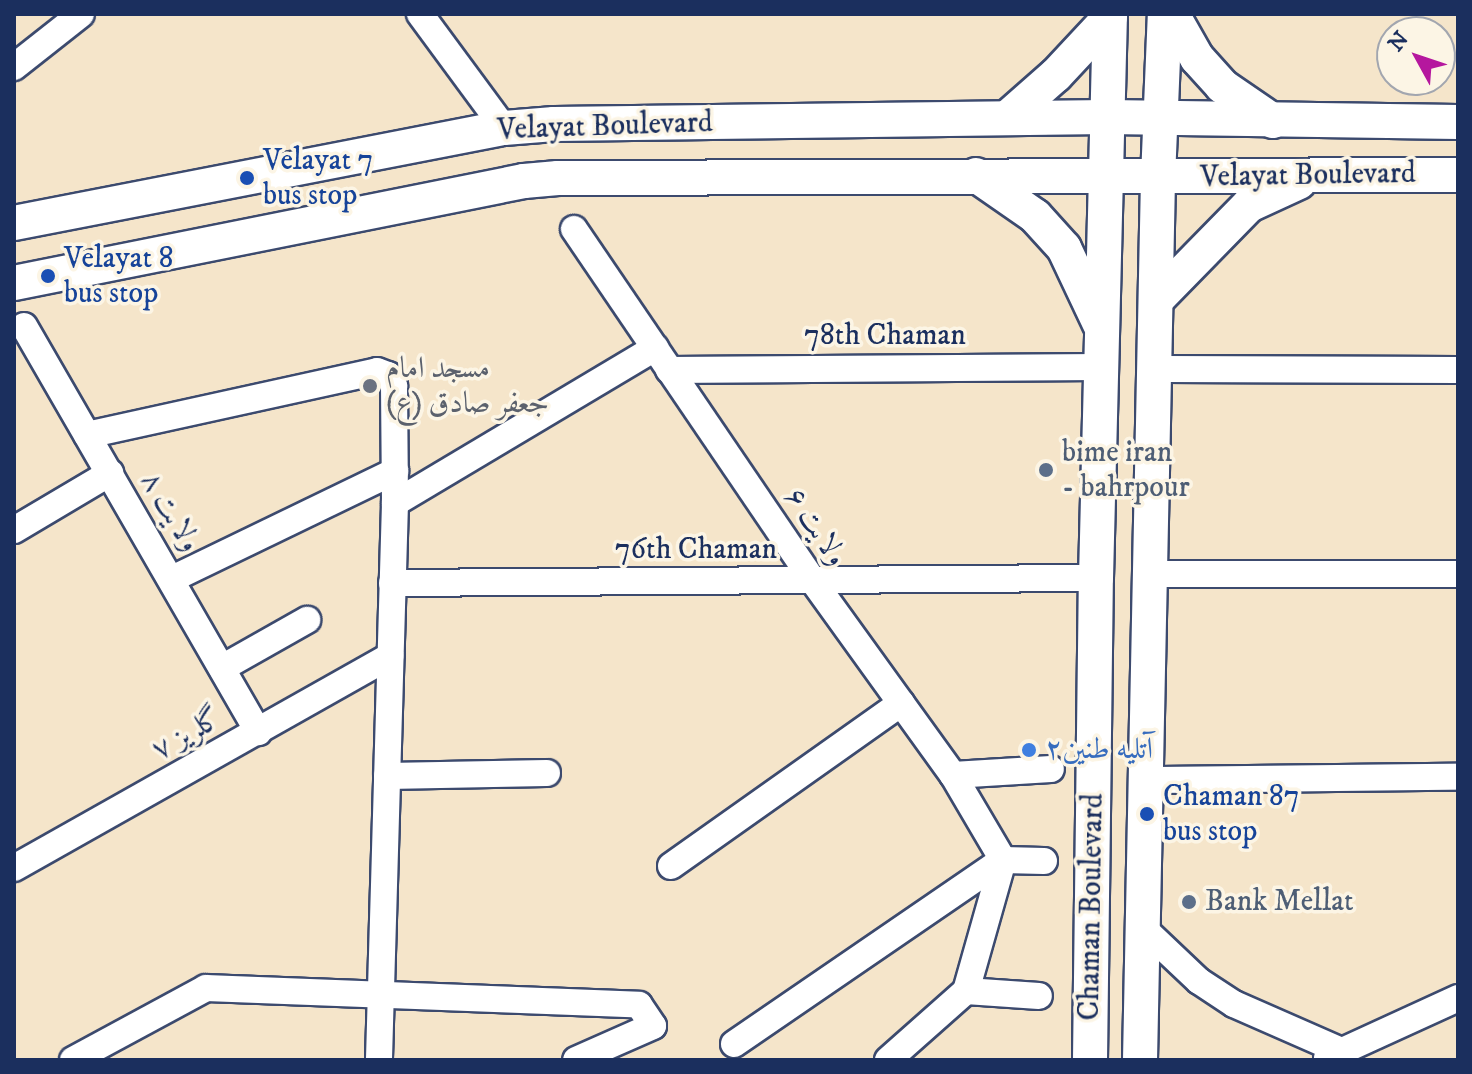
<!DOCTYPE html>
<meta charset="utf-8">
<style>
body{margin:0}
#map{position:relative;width:1472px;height:1074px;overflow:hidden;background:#f5e5ca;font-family:"IM FELL DW Pica",Amiri,serif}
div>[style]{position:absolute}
.roads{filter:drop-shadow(2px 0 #3c4a6e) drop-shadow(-2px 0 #3c4a6e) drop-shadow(0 2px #3c4a6e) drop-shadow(0 -2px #3c4a6e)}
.minor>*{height:26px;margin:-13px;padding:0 13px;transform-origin:13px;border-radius:13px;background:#fff}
.major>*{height:34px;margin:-17px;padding:0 17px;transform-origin:17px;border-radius:17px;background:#fff}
.dots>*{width:22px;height:22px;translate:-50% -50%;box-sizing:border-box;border:4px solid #fcf5e5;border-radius:50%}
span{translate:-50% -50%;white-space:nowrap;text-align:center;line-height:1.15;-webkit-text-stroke:7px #fcf5e5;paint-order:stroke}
.street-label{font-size:30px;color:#1b2f5e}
.transit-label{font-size:30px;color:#164399}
.left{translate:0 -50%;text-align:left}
.worship-label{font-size:30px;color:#5b616d}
.service-label{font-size:30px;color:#4e5e75}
.shop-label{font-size:30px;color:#366cbe}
.frame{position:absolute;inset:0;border:16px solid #1b2f5e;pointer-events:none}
.north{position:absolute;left:1376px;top:16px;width:80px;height:80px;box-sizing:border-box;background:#fcf5e5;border:2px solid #a2a6af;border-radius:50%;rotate:310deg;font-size:22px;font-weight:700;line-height:32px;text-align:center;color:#1b2f5e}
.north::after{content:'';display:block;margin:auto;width:28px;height:36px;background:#b5179e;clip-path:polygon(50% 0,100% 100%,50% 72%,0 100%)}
</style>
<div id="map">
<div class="roads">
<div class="minor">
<i style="left:420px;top:14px;width:142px;rotate:53.6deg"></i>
<i style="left:14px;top:67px;width:85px;rotate:-38.3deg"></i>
<i style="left:574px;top:229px;width:425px;rotate:55.8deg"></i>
<i style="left:813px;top:581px;width:239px;rotate:54.2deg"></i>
<i style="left:953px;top:775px;width:99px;rotate:59.5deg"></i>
<i style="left:24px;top:326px;width:469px;rotate:60deg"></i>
<i style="left:1155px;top:369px;width:303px;rotate:0.2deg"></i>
<i style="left:669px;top:370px;width:432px;rotate:-0.4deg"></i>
<i style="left:87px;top:435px;width:297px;rotate:-12.4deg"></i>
<i style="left:377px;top:371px;width:12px;rotate:20deg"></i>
<i style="left:388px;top:375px;width:13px;rotate:61deg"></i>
<i style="left:394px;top:386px;width:117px;rotate:89.5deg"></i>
<i style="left:395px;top:503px;width:557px;rotate:91.65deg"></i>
<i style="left:395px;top:503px;width:303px;rotate:-30.8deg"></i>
<i style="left:14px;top:530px;width:112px;rotate:-30.7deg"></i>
<i style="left:1151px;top:574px;width:307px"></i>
<i style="left:172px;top:579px;width:248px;rotate:-25.8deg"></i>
<i style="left:392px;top:583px;width:704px;rotate:-0.41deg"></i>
<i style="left:222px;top:668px;width:98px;rotate:-29.5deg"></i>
<i style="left:953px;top:775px;width:98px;rotate:-3.5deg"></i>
<i style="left:387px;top:776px;width:160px;rotate:-1.1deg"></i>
<i style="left:1148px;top:780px;width:310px;rotate:-0.6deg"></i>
<i style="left:1003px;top:860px;width:41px;rotate:1.4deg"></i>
<i style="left:671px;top:866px;width:282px;rotate:-35.3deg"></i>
<i style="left:14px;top:868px;width:432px;rotate:-29.4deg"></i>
<i style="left:1145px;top:930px;width:74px;rotate:43.4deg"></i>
<i style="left:1199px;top:981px;width:42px;rotate:33.3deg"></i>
<i style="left:1234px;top:1004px;width:117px;rotate:23.7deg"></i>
<i style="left:966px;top:991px;width:136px;rotate:-74.2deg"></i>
<i style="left:734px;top:1044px;width:326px;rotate:-34.4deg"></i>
<i style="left:1327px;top:1058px;width:144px;rotate:-24.6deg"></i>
<i style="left:73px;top:1060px;width:151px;rotate:-28.4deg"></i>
<i style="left:206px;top:988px;width:433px;rotate:2.2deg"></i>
<i style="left:639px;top:1005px;width:25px;rotate:56deg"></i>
<i style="left:653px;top:1026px;width:84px;rotate:156.2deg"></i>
<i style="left:888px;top:1060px;width:104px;rotate:-41.5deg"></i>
<i style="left:966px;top:991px;width:73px;rotate:3.9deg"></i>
</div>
<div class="major">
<i style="left:1172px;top:14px;width:51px;rotate:60.4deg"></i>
<i style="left:1197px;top:58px;width:38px;rotate:48deg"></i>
<i style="left:1222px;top:86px;width:62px;rotate:34.5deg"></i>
<i style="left:1007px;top:118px;width:65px;rotate:-41.3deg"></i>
<i style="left:1056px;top:75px;width:79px;rotate:-47deg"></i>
<i style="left:976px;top:175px;width:72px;rotate:34.8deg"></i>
<i style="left:1035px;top:216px;width:43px;rotate:47.8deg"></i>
<i style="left:1064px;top:248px;width:84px;rotate:64.7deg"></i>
<i style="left:14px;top:223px;width:499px;rotate:-11deg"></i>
<i style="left:504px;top:128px;width:50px;rotate:-4.6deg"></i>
<i style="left:554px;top:124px;width:554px;rotate:-0.72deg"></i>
<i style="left:1108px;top:117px;width:350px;rotate:0.8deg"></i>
<i style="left:14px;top:283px;width:520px;rotate:-11.31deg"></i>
<i style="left:524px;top:181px;width:34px;rotate:-5deg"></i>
<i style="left:558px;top:178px;width:900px;rotate:-0.19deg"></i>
<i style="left:1156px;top:300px;width:133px;rotate:-45.6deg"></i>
<i style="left:1249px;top:205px;width:55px;rotate:-24.7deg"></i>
<i style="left:1090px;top:1060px;width:482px;rotate:-89.3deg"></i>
<i style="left:1096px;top:578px;width:564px;rotate:-88.58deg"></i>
<i style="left:1140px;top:1060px;width:882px;rotate:-88.83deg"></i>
<i style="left:1158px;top:178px;width:164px;rotate:-87.6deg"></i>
</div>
</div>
<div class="dots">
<i style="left:247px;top:178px;background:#1a4fb4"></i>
<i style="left:48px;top:276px;background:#1a4fb4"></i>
<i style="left:370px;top:386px;background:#6b7280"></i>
<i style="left:1046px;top:470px;background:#5c6f8a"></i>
<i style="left:1029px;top:750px;background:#3f7fe0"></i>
<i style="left:1147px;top:814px;background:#1a4fb4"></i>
<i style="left:1189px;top:902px;background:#5c6f8a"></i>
</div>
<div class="street-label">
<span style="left:605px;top:127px;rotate:-2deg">Velayat Boulevard</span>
<span style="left:1308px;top:176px;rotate:-1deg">Velayat Boulevard</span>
<span style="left:885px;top:336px">78th Chaman</span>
<span style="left:170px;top:512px;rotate:59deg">ولایت ۸</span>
<span style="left:815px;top:527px;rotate:56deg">ولایت ۶</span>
<span style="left:696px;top:550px">76th Chaman</span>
<span style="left:187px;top:735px;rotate:-29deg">گلریز ۷</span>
<span style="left:1092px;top:907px;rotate:-89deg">Chaman Boulevard</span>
</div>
<div class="transit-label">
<span class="left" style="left:263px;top:178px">Velayat 7<br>bus stop</span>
<span class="left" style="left:64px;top:276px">Velayat 8<br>bus stop</span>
<span class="left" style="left:1163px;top:814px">Chaman 87<br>bus stop</span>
</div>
<div class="worship-label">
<span class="left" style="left:386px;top:386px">مسجد امام<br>جعفر صادق (ع)</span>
</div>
<div class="service-label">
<span class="left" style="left:1062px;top:470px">bime iran<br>- bahrpour</span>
<span class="left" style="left:1205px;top:902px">Bank Mellat</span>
</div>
<div class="shop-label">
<span class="left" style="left:1045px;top:750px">آتلیه طنین۲</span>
</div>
<div class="frame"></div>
<div class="north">N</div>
</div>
